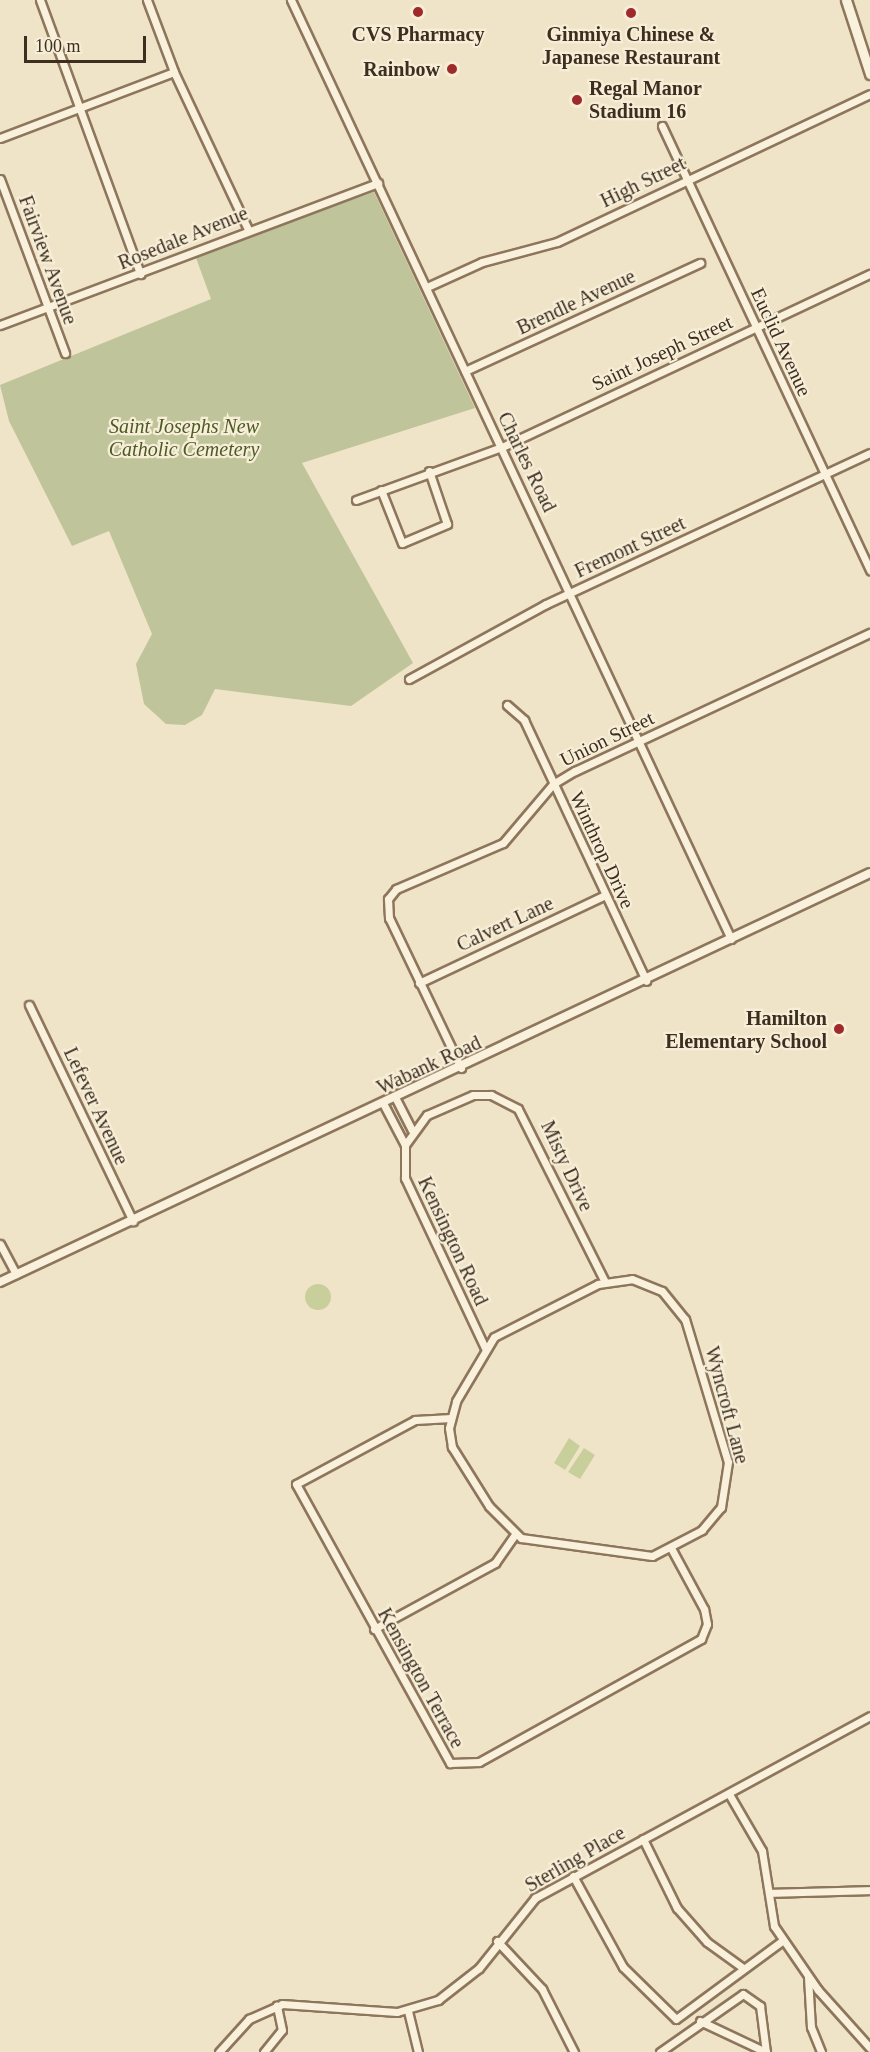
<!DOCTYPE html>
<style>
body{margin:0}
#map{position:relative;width:870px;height:2052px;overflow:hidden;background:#f0e4c8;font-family:Georgia,serif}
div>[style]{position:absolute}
.green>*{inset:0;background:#c9cf9b}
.round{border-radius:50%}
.cemetery>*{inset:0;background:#bfc49a}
.roads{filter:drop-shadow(2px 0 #8d765c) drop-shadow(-2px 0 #8d765c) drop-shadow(0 2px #8d765c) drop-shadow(0 -2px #8d765c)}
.minor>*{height:7px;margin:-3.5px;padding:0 3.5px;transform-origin:3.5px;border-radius:3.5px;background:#faf1dc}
.tertiary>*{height:8px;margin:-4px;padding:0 4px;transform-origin:4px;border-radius:4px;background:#faf1dc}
.secondary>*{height:9px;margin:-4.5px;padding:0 4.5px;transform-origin:4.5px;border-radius:4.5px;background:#faf1dc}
.dots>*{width:16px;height:16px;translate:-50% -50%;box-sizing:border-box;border:3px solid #f7eed8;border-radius:50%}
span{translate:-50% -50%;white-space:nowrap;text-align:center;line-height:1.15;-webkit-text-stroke:4.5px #f7eed8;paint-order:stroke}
.poi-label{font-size:20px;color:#3d2e20;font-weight:700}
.right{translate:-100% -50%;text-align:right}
.left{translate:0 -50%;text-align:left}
.street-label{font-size:20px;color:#3d2e20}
.park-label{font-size:20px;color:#4d5a26;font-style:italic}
.scale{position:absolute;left:24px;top:36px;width:122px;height:27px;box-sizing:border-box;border:3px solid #3d2e20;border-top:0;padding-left:8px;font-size:18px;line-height:21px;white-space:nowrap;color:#3d2e20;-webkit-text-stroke:4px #f7eed8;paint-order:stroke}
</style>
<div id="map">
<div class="green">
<i class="round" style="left:305px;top:1284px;width:26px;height:26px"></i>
<i style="clip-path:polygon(569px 1438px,580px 1446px,565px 1470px,554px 1463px)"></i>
<i style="clip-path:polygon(584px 1448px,595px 1455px,580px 1479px,568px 1472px)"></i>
</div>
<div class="cemetery">
<i style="clip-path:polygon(374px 192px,475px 408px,302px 463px,413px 663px,351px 706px,215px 689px,202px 715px,185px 725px,166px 724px,144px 704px,136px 664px,152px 634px,109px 531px,72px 546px,9px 421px,0 385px,211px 299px,195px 255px)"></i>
</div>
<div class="roads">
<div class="minor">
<i style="left:40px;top:0;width:292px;rotate:69.9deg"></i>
<i style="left:147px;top:0;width:77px;rotate:69.4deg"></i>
<i style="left:174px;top:72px;width:174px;rotate:64.8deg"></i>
<i style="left:291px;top:0;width:1037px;rotate:64.89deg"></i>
<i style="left:662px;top:126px;width:491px;rotate:64.9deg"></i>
<i style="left:0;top:138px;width:186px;rotate:-20.8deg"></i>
<i style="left:0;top:179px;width:186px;rotate:69.5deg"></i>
<i style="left:427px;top:287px;width:60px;rotate:-24.4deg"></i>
<i style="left:482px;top:262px;width:78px;rotate:-14.9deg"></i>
<i style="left:557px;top:242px;width:346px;rotate:-25.3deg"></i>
<i style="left:0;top:325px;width:404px;rotate:-20.6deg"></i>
<i style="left:465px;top:371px;width:259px;rotate:-24.7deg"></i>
<i style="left:381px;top:490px;width:57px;rotate:68.4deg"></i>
<i style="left:402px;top:543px;width:49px;rotate:-22.9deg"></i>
<i style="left:447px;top:524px;width:56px;rotate:-108.8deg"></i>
<i style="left:356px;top:500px;width:155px;rotate:-20deg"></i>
<i style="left:502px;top:447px;width:407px;rotate:-25.2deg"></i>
<i style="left:409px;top:679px;width:156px;rotate:-28.7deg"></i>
<i style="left:546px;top:604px;width:357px;rotate:-25deg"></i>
<i style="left:507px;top:705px;width:23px;rotate:41deg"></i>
<i style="left:524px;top:720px;width:288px;rotate:64.9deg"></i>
<i style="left:419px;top:983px;width:206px;rotate:-25.3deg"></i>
<i style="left:29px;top:1005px;width:240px;rotate:64.3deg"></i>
<i style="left:461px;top:1068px;width:166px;rotate:-115.6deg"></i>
<i style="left:389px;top:918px;width:19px;rotate:-93deg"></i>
<i style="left:388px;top:899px;width:13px;rotate:-51deg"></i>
<i style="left:396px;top:889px;width:116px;rotate:-23.3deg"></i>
<i style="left:503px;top:843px;width:77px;rotate:-49.7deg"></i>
<i style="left:553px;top:784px;width:26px;rotate:-31deg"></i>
<i style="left:575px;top:771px;width:326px;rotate:-25.1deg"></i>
<i style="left:396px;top:1099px;width:35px;rotate:63deg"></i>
<i style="left:384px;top:1105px;width:45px;rotate:62.3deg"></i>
<i style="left:0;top:1244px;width:34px;rotate:62deg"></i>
<i style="left:632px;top:1279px;width:32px;rotate:22deg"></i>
<i style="left:662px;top:1291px;width:36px;rotate:51deg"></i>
<i style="left:685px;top:1319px;width:149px;rotate:73.3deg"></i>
<i style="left:728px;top:1462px;width:46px;rotate:98.8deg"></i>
<i style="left:721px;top:1507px;width:30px;rotate:130deg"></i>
<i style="left:702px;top:1530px;width:56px;rotate:152.5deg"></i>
<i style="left:652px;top:1556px;width:132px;rotate:-172.2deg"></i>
<i style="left:521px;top:1538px;width:45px;rotate:-135deg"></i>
<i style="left:489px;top:1506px;width:70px;rotate:-122.1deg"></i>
<i style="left:452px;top:1447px;width:19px;rotate:-99deg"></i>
<i style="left:449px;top:1428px;width:28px;rotate:-75deg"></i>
<i style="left:456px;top:1401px;width:74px;rotate:-59.3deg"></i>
<i style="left:494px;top:1337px;width:117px;rotate:-27deg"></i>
<i style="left:598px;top:1284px;width:34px;rotate:-8deg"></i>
<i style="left:485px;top:1348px;width:188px;rotate:-115.2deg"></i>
<i style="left:405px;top:1178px;width:33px;rotate:-90deg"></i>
<i style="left:405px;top:1145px;width:37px;rotate:-54deg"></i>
<i style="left:427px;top:1115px;width:50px;rotate:-23.5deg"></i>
<i style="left:473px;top:1095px;width:18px"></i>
<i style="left:491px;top:1095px;width:30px;rotate:27deg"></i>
<i style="left:518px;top:1109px;width:194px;rotate:63.3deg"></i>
<i style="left:451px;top:1418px;width:36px;rotate:177deg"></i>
<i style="left:415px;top:1420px;width:135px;rotate:151.7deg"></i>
<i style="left:296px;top:1484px;width:319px;rotate:61.1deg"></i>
<i style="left:450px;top:1763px;width:29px;rotate:-2deg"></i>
<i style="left:479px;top:1762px;width:254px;rotate:-29deg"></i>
<i style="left:701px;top:1639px;width:16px;rotate:-68deg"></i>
<i style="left:707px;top:1624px;width:15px;rotate:-101deg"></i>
<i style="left:704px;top:1609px;width:69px;rotate:-118.4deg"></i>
<i style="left:374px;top:1629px;width:138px;rotate:-28.6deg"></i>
<i style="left:495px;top:1563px;width:35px;rotate:-55deg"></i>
<i style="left:729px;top:1794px;width:66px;rotate:59.9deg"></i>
<i style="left:762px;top:1851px;width:76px;rotate:80.9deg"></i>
<i style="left:774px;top:1926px;width:78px;rotate:55.5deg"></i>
<i style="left:818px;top:1990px;width:78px;rotate:48.1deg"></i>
<i style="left:643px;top:1839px;width:77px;rotate:63.8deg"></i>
<i style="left:677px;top:1908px;width:45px;rotate:48.6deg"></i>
<i style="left:707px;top:1942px;width:44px;rotate:35.8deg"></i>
<i style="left:573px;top:1876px;width:104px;rotate:61.2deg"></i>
<i style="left:623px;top:1967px;width:74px;rotate:44.5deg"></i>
<i style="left:676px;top:2019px;width:133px;rotate:-36.4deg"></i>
<i style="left:770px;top:1893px;width:100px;rotate:-1.7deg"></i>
<i style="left:497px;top:1941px;width:66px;rotate:46.8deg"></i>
<i style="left:542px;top:1989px;width:71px;rotate:63.1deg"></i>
<i style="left:808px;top:1977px;width:50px;rotate:86.6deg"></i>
<i style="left:811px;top:2027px;width:27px;rotate:68deg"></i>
<i style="left:408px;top:2011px;width:42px;rotate:76.3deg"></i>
<i style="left:700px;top:2021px;width:73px;rotate:25.2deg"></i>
<i style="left:219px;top:2052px;width:45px;rotate:-47.7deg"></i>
<i style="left:249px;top:2019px;width:36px;rotate:-24deg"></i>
<i style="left:282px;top:2004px;width:115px;rotate:4deg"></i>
<i style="left:397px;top:2012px;width:43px;rotate:-16.3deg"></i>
<i style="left:438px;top:2000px;width:52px;rotate:-38deg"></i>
<i style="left:479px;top:1968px;width:90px;rotate:-51.3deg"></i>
<i style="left:535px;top:1898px;width:381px;rotate:-28.5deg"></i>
<i style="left:264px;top:2052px;width:28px;rotate:-51deg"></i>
<i style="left:282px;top:2030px;width:25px;rotate:-102deg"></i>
<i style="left:660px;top:2052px;width:101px;rotate:-34.9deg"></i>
<i style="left:743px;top:1994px;width:21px;rotate:35deg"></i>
<i style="left:760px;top:2006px;width:46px;rotate:82.6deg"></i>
</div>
<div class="tertiary">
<i style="left:0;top:1282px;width:961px;rotate:-25.18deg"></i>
</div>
<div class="secondary">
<i style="left:846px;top:0;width:78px;rotate:72deg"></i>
</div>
</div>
<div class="dots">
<i style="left:418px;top:12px;background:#9e2a2b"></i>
<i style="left:631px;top:13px;background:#9e2a2b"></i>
<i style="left:452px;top:69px;background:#9e2a2b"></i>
<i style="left:577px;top:100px;background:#9e2a2b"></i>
<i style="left:839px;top:1029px;background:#9e2a2b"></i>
</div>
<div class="poi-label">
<span style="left:418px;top:34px">CVS Pharmacy</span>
<span style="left:631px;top:46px">Ginmiya Chinese &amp;<br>Japanese Restaurant</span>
<span class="right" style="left:440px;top:69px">Rainbow</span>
<span class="left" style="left:589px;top:100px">Regal Manor<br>Stadium 16</span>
<span class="right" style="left:827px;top:1030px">Hamilton<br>Elementary School</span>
</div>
<div class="street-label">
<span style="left:643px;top:182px;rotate:-26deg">High Street</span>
<span style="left:183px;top:238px;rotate:-22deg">Rosedale Avenue</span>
<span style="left:48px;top:260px;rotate:70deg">Fairview Avenue</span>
<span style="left:576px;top:302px;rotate:-25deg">Brendle Avenue</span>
<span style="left:781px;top:342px;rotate:65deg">Euclid Avenue</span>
<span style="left:662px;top:353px;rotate:-25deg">Saint Joseph Street</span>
<span style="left:527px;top:462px;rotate:64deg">Charles Road</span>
<span style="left:630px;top:547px;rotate:-25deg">Fremont Street</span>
<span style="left:607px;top:739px;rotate:-26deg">Union Street</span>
<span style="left:602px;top:850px;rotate:65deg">Winthrop Drive</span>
<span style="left:505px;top:924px;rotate:-25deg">Calvert Lane</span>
<span style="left:429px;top:1065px;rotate:-25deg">Wabank Road</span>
<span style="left:96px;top:1106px;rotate:65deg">Lefever Avenue</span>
<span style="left:567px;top:1166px;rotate:65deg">Misty Drive</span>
<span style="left:453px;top:1241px;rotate:65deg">Kensington Road</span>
<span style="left:727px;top:1405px;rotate:75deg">Wyncroft Lane</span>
<span style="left:421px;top:1678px;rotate:61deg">Kensington Terrace</span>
<span style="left:575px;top:1859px;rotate:-30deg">Sterling Place</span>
</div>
<div class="park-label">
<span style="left:184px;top:438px">Saint Josephs New<br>Catholic Cemetery</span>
</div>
<div class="scale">100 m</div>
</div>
